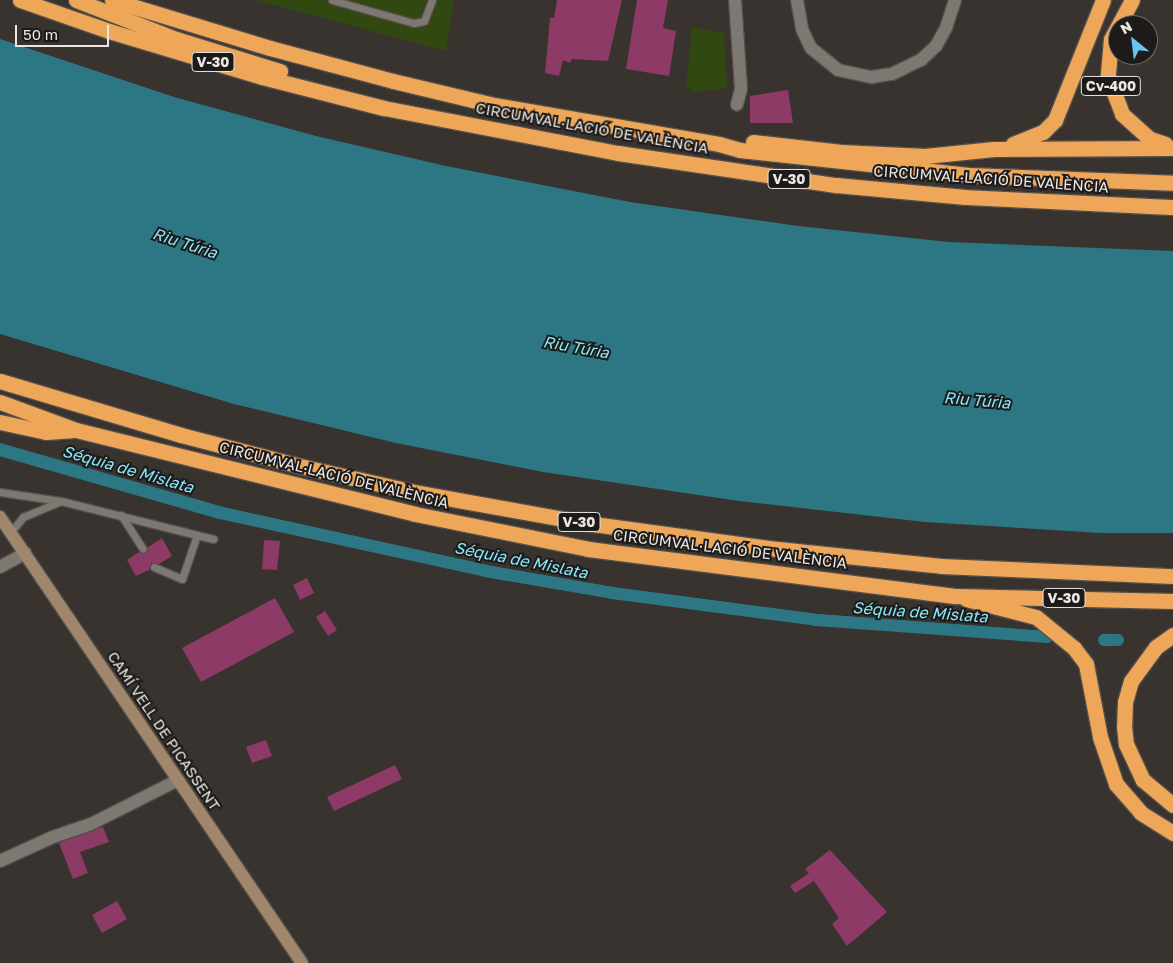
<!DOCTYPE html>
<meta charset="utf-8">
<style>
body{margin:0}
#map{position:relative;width:1173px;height:963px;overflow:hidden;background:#38332e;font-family:"Golos Text",sans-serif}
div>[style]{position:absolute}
.green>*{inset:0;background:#314910}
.water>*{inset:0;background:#2d7784}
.stream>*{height:4px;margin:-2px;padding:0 2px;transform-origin:2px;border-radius:2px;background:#2d7784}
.canal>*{height:12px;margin:-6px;padding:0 6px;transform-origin:6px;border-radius:6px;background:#2d7784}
.building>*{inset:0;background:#8e3a66}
.roads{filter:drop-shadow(1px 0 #544f4c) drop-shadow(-1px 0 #544f4c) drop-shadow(0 1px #544f4c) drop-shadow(0 -1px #544f4c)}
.lane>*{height:7px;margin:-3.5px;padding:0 3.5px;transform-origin:3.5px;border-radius:3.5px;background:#7e7873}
.street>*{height:12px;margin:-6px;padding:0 6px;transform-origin:6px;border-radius:6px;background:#7e7873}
.secondary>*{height:12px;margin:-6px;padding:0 6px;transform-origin:6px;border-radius:6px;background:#a0866b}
.highway>*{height:15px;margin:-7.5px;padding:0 7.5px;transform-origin:7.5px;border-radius:7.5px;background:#eea658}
span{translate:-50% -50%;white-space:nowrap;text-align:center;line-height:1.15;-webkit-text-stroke:4px #1d1b19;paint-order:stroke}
.shield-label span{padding:1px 4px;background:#1d1b19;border:1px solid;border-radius:4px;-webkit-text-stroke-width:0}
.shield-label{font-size:14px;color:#eae6e4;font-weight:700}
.street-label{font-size:15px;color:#eae6e4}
.water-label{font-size:16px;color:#89e7f9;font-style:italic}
.north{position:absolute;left:1108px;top:15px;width:50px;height:50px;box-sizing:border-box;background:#1d1b19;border:1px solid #6f6c6a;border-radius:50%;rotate:331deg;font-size:14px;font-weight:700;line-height:20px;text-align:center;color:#eae6e4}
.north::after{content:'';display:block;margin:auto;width:18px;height:22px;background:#67c4f0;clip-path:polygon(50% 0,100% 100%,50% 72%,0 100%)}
.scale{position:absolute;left:15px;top:25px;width:94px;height:22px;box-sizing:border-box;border:2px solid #eae6e4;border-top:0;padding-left:6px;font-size:15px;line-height:18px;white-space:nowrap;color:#eae6e4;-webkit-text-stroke:4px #1d1b19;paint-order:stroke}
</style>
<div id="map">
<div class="green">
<i style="clip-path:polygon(256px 0,454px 0,446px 51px)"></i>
<i style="clip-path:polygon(692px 27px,724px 33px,727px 88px,693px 92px,686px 86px)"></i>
</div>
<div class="water">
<i style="clip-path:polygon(0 39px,174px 97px,316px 136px,446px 166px,630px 202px,798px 226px,949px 242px,1173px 251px,1173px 533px,1100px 533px,925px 522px,739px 501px,543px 472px,396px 443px,234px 404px,0 334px)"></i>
</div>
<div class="stream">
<i style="left:0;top:445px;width:232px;rotate:16deg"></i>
<i style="left:223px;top:509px;width:269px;rotate:12.4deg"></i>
<i style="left:486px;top:567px;width:134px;rotate:9.9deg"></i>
<i style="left:618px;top:590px;width:201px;rotate:7.4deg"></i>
<i style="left:817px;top:616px;width:225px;rotate:4.3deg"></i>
<i style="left:1104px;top:636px;width:15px"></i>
</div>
<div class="canal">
<i style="left:0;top:450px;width:229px;rotate:16deg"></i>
<i style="left:220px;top:513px;width:271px;rotate:12.3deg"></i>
<i style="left:485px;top:571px;width:129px;rotate:9.8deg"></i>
<i style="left:612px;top:593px;width:206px;rotate:7.5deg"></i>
<i style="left:816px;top:620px;width:232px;rotate:4.2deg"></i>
<i style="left:1104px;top:640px;width:14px"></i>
</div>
<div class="building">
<i style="clip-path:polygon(557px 0,622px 0,608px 61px,572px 59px,570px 63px,563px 60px,559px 76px,545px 73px,550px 18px,554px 18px)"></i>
<i style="clip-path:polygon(637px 0,668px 0,663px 28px,676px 31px,669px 76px,626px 69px)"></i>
<i style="clip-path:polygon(788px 90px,793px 123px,750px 123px,750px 96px)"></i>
<i style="clip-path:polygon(162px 538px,172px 556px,159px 564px,151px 563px,149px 570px,136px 576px,127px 560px,139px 552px,145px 554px,148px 547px)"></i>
<i style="clip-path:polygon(264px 540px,280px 541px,277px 570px,262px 569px)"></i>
<i style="clip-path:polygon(307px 578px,314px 593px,300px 600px,293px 585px)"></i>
<i style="clip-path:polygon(275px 598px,294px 632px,201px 682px,182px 648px)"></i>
<i style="clip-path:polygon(325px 611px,337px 630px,328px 636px,316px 617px)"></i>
<i style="clip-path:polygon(266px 740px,272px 756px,252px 763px,246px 747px)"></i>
<i style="clip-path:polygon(395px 765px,402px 779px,334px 811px,327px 797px)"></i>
<i style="clip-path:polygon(103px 827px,109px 842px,80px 852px,88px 873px,73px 879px,59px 843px)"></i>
<i style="clip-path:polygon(830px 850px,887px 912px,847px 946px,832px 924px,839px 918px,814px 881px,795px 893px,790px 886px,809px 873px,805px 869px)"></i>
<i style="clip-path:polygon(117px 901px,127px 919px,102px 933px,92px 915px)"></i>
</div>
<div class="roads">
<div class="lane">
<i style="left:332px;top:0;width:85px;rotate:15.7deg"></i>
<i style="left:414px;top:23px;width:10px;rotate:-11deg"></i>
<i style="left:424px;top:21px;width:22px;rotate:-69deg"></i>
<i style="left:0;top:492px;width:61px;rotate:8.5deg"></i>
<i style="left:121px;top:515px;width:40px;rotate:57.1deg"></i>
<i style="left:10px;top:533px;width:21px;rotate:-51deg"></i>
<i style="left:23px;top:517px;width:41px;rotate:-22.8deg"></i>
<i style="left:61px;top:501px;width:157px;rotate:14deg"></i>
<i style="left:154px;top:567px;width:30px;rotate:23deg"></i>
<i style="left:182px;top:579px;width:46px;rotate:-71.2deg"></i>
</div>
<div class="street">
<i style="left:735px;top:0;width:89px;rotate:86.1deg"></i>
<i style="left:741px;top:89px;width:16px;rotate:105deg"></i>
<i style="left:797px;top:0;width:29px;rotate:80deg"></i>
<i style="left:802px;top:29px;width:21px;rotate:65deg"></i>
<i style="left:811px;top:48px;width:35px;rotate:39deg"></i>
<i style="left:838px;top:70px;width:35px;rotate:12deg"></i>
<i style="left:872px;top:77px;width:20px;rotate:-9deg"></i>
<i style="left:892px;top:74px;width:32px;rotate:-26deg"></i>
<i style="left:921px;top:60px;width:21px;rotate:-43deg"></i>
<i style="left:936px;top:46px;width:21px;rotate:-61deg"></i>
<i style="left:946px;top:28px;width:29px;rotate:-72deg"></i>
<i style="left:0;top:567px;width:29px;rotate:-29deg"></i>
<i style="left:0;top:861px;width:58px;rotate:-24.4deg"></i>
<i style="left:53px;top:837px;width:40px;rotate:-18.9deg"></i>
<i style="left:91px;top:824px;width:97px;rotate:-26.8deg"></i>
</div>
<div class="secondary">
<i style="left:0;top:517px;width:539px;rotate:55.9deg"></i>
</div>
<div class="highway">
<i style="left:20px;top:0;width:94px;rotate:19.2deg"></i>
<i style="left:109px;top:31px;width:160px;rotate:16.7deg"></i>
<i style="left:262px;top:77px;width:126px;rotate:14.3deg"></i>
<i style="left:384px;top:108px;width:238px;rotate:10.9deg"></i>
<i style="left:618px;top:153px;width:220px;rotate:8.4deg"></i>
<i style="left:836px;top:185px;width:130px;rotate:5.3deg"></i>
<i style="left:965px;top:197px;width:208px;rotate:2.8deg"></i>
<i style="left:76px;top:0;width:107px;rotate:21.3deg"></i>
<i style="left:176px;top:39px;width:109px;rotate:17.1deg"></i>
<i style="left:112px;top:0;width:165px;rotate:16.9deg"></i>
<i style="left:270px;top:48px;width:127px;rotate:15deg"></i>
<i style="left:393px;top:81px;width:104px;rotate:13.4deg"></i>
<i style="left:494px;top:105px;width:228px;rotate:9.8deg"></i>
<i style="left:719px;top:144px;width:22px;rotate:16deg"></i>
<i style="left:740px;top:150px;width:230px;rotate:6.2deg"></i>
<i style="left:969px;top:175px;width:204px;rotate:2.2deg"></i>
<i style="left:1132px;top:0;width:44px;rotate:118.3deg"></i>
<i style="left:1111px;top:39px;width:38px;rotate:95deg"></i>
<i style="left:1108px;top:77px;width:40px;rotate:69deg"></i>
<i style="left:1122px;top:114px;width:38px;rotate:42deg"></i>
<i style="left:1150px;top:139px;width:16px;rotate:18deg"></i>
<i style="left:753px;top:142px;width:89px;rotate:6.5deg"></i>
<i style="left:841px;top:152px;width:84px;rotate:2.7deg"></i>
<i style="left:925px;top:156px;width:69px;rotate:-5.8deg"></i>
<i style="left:994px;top:149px;width:179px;rotate:-0.3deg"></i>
<i style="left:1013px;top:144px;width:32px;rotate:-22deg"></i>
<i style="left:1043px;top:132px;width:17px;rotate:-45deg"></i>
<i style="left:1055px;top:120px;width:129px;rotate:-68.2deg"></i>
<i style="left:0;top:381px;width:189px;rotate:16.6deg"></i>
<i style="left:181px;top:435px;width:127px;rotate:14.6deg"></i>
<i style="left:304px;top:467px;width:118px;rotate:12.7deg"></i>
<i style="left:419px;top:493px;width:170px;rotate:10.2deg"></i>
<i style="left:586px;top:523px;width:184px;rotate:7.8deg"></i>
<i style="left:768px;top:548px;width:174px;rotate:5.9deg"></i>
<i style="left:941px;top:566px;width:232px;rotate:2.5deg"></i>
<i style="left:0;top:402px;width:81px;rotate:20.2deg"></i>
<i style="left:76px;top:430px;width:349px;rotate:13.9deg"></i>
<i style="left:415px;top:514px;width:177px;rotate:11.4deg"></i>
<i style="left:588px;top:549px;width:370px;rotate:7.3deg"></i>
<i style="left:955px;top:596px;width:218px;rotate:1.3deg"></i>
<i style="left:0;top:422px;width:47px;rotate:12.3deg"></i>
<i style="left:46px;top:432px;width:26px;rotate:-4deg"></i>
<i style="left:966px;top:599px;width:72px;rotate:14.4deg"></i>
<i style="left:1036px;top:617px;width:49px;rotate:39.2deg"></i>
<i style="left:1074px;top:648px;width:20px;rotate:53deg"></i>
<i style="left:1086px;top:664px;width:74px;rotate:79.1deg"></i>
<i style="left:1100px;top:737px;width:50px;rotate:71.2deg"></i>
<i style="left:1116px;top:784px;width:38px;rotate:49deg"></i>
<i style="left:1141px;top:813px;width:38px;rotate:32deg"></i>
<i style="left:1173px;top:635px;width:21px;rotate:145deg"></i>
<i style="left:1156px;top:647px;width:42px;rotate:126.3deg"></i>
<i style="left:1131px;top:681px;width:22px;rotate:106deg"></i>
<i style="left:1125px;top:702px;width:24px;rotate:92deg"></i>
<i style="left:1124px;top:726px;width:18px;rotate:84deg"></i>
<i style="left:1126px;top:744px;width:40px;rotate:65deg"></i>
<i style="left:1143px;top:780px;width:39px;rotate:40deg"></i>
</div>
</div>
<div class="shield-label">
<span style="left:213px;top:62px">V-30</span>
<span style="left:1111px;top:86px">Cv-400</span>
<span style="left:789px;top:179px">V-30</span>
<span style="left:579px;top:522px">V-30</span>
<span style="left:1064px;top:598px">V-30</span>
</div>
<div class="street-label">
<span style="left:592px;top:128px;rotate:10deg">CIRCUMVAL·LACIÓ DE VALÈNCIA</span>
<span style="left:991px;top:179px;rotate:4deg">CIRCUMVAL·LACIÓ DE VALÈNCIA</span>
<span style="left:334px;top:475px;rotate:14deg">CIRCUMVAL·LACIÓ DE VALÈNCIA</span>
<span style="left:730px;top:549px;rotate:7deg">CIRCUMVAL·LACIÓ DE VALÈNCIA</span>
<span style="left:164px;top:731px;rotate:56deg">CAMÍ VELL DE PICASSENT</span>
</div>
<div class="water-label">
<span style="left:185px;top:243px;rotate:18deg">Riu Túria</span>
<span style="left:576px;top:347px;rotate:10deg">Riu Túria</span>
<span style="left:977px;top:400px;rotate:5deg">Riu Túria</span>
<span style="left:128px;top:469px;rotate:16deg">Séquia de Mislata</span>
<span style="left:521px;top:560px;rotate:11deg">Séquia de Mislata</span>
<span style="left:920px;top:612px;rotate:4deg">Séquia de Mislata</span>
</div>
<div class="north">N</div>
<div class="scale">50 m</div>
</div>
